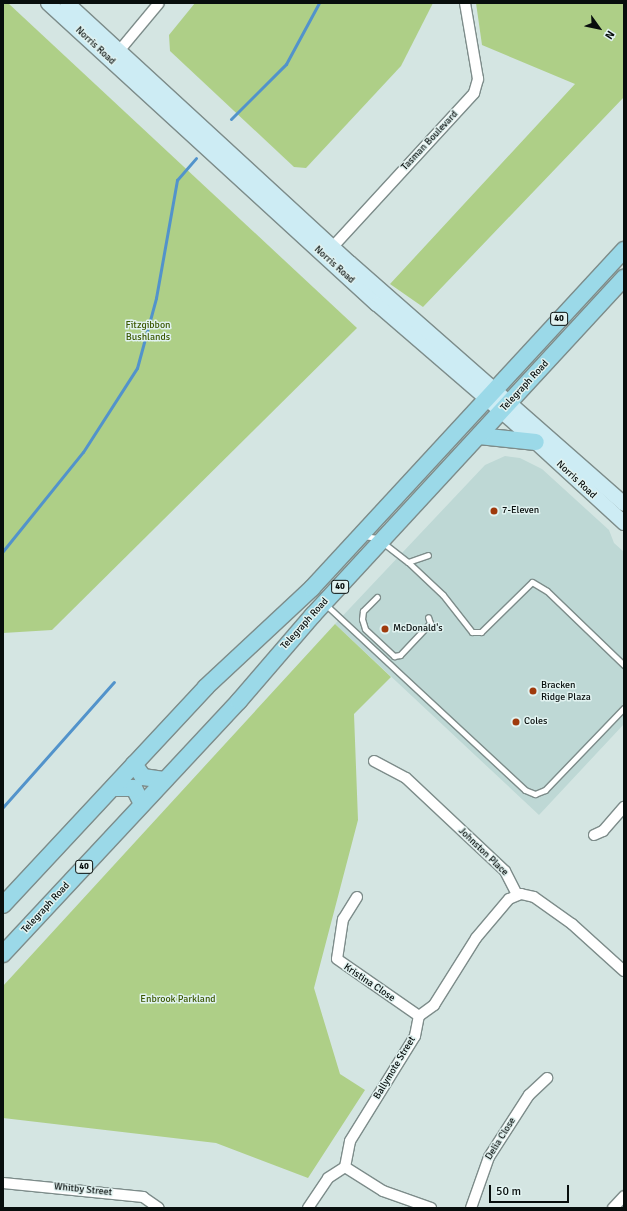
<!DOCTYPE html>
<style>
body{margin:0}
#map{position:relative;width:627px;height:1211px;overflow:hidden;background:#d4e5e2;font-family:Signika,sans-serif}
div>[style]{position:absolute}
.built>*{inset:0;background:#bed8d5}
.green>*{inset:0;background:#aecf87}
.stream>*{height:3px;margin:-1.5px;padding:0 1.5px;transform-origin:1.5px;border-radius:1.5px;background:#5293cb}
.roads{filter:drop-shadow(1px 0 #7d8c8a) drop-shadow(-1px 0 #7d8c8a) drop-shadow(0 1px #7d8c8a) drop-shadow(0 -1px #7d8c8a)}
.service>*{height:5px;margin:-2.5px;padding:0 2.5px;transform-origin:2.5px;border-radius:2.5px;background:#fff}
.minor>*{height:10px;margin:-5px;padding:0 5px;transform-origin:5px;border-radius:5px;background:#fff}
.secondary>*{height:14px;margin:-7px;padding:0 7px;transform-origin:7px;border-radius:7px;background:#cdecf4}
.primary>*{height:16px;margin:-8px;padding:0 8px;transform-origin:8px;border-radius:8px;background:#9bd9e8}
.dots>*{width:11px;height:11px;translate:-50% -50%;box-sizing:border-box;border:2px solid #e1f2f0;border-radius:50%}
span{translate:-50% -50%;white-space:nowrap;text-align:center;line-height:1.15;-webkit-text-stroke:3px #e1f2f0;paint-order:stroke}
.shield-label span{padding:1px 3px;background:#e1f2f0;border:1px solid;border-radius:3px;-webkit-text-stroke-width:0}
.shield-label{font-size:9px;color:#080e0d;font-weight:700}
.street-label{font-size:10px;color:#080e0d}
.park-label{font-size:10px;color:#3b5802}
.poi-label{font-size:10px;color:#080e0d}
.left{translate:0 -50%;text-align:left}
.frame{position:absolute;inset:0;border:4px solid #080e0d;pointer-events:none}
.north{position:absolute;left:579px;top:8px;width:40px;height:40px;-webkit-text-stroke:3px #e1f2f0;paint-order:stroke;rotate:123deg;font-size:11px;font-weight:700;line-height:16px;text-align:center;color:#080e0d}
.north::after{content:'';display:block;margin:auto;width:14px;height:18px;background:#080e0d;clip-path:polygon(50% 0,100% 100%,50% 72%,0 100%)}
.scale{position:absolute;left:489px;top:1185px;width:80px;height:18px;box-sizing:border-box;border:2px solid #080e0d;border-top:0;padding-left:5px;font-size:12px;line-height:14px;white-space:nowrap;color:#080e0d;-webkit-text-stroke:3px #e1f2f0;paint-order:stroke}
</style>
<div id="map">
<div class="built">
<i style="clip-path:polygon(505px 456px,520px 458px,542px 469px,609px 530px,614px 543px,624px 552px,624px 724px,539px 815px,335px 624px,485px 465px)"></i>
</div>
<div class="green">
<i style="clip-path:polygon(3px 3px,8px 3px,357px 328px,52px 630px,3px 633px)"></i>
<i style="clip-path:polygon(195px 3px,433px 3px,401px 66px,306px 168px,294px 167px,170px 51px,169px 35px)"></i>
<i style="clip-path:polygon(476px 3px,624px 3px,624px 97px,423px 307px,390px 284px,575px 84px,482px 45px)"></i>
<i style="clip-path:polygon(335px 624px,391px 677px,354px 714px,358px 820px,314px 988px,340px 1074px,365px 1090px,308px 1178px,216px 1143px,3px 1118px,3px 986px)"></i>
</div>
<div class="stream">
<i style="left:231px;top:119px;width:78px;rotate:-45deg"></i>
<i style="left:286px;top:64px;width:69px;rotate:-61.6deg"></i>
<i style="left:3px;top:551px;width:127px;rotate:-51.1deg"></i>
<i style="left:83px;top:452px;width:100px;rotate:-57.3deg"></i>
<i style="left:137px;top:368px;width:73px;rotate:-74.8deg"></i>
<i style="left:156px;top:298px;width:120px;rotate:-79.9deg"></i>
<i style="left:177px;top:180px;width:29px;rotate:-49deg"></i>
<i style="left:3px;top:807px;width:167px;rotate:-48.4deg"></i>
</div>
<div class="roads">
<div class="service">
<i style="left:364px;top:536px;width:13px;rotate:9deg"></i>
<i style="left:377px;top:538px;width:39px;rotate:38deg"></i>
<i style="left:408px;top:562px;width:48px;rotate:43.3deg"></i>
<i style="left:443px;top:595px;width:47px;rotate:51.9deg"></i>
<i style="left:472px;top:632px;width:9px"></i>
<i style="left:481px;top:632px;width:71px;rotate:-44.4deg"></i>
<i style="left:532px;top:582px;width:17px;rotate:31deg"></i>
<i style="left:547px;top:591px;width:107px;rotate:43.9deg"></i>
<i style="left:408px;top:562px;width:21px;rotate:-19deg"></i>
<i style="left:377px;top:597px;width:20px;rotate:135deg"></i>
<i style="left:363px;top:611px;width:8px;rotate:97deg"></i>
<i style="left:362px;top:619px;width:10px;rotate:73deg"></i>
<i style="left:365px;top:629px;width:40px;rotate:43deg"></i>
<i style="left:394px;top:656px;width:6px;rotate:-9deg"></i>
<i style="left:400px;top:655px;width:44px;rotate:-46.8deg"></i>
<i style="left:430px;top:623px;width:6px;rotate:-108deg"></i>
<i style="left:325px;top:604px;width:273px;rotate:42.9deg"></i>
<i style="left:525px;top:790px;width:11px;rotate:22deg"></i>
<i style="left:535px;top:794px;width:11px;rotate:-22deg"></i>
<i style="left:545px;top:790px;width:114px;rotate:-46.1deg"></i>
</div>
<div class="minor">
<i style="left:119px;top:51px;width:62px;rotate:-50.2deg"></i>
<i style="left:328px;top:252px;width:216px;rotate:-47.4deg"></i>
<i style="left:474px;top:93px;width:15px;rotate:-74deg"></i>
<i style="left:478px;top:79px;width:77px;rotate:-99.7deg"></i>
<i style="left:374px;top:761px;width:36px;rotate:28deg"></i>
<i style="left:406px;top:778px;width:136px;rotate:43.2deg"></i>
<i style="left:505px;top:871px;width:27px;rotate:63deg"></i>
<i style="left:594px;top:835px;width:10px;rotate:-24deg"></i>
<i style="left:603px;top:831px;width:32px;rotate:-49deg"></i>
<i style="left:357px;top:897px;width:26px;rotate:122deg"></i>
<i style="left:343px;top:919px;width:40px;rotate:98.5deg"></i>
<i style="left:337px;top:959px;width:100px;rotate:34.8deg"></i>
<i style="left:345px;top:1167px;width:45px;rotate:32.3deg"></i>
<i style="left:383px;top:1191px;width:51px;rotate:19.5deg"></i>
<i style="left:3px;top:1183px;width:141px;rotate:5.7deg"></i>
<i style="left:143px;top:1197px;width:19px;rotate:35deg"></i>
<i style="left:308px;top:1208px;width:36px;rotate:-56deg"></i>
<i style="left:328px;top:1178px;width:20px;rotate:-33deg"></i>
<i style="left:345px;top:1167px;width:26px;rotate:-79deg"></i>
<i style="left:350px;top:1141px;width:123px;rotate:-58.2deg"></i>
<i style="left:415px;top:1036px;width:20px;rotate:-79deg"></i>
<i style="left:419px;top:1016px;width:19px;rotate:-36deg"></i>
<i style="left:434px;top:1005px;width:79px;rotate:-57.9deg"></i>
<i style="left:476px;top:938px;width:51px;rotate:-49.8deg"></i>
<i style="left:509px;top:899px;width:13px;rotate:-23deg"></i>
<i style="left:521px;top:894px;width:13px;rotate:13deg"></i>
<i style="left:534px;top:897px;width:47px;rotate:35.4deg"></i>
<i style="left:572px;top:924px;width:70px;rotate:42.1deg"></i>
<i style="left:471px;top:1208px;width:54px;rotate:-70.6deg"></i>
<i style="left:489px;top:1157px;width:74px;rotate:-57.2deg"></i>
<i style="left:529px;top:1095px;width:25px;rotate:-43deg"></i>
<i style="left:613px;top:1208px;width:16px;rotate:-47deg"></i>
</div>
<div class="secondary">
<i style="left:48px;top:3px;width:446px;rotate:42.5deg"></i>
<i style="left:377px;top:304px;width:182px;rotate:40.8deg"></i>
<i style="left:515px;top:423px;width:148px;rotate:42.5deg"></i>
<i style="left:67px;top:3px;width:384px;rotate:42.6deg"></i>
<i style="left:350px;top:263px;width:365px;rotate:41.3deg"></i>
</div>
<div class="primary">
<i style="left:479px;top:436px;width:57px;rotate:6deg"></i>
<i style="left:134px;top:764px;width:16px;rotate:55deg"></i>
<i style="left:143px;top:777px;width:21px;rotate:8deg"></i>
<i style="left:113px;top:788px;width:21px"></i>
<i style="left:134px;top:788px;width:18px;rotate:63deg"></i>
<i style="left:3px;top:905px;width:298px;rotate:-47deg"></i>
<i style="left:206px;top:687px;width:145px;rotate:-43deg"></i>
<i style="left:312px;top:588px;width:460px;rotate:-47.3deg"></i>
<i style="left:3px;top:954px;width:346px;rotate:-47deg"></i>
<i style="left:239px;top:701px;width:113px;rotate:-49.3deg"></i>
<i style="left:313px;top:615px;width:459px;rotate:-47.3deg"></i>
</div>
</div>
<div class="dots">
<i style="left:494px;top:511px;background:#9f3a0c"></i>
<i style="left:385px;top:629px;background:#9f3a0c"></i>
<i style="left:533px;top:691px;background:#9f3a0c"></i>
<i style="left:516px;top:722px;background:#9f3a0c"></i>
</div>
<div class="shield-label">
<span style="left:559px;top:319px">40</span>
<span style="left:340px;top:587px">40</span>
<span style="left:84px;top:867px">40</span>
</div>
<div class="street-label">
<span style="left:95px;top:46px;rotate:43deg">Norris Road</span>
<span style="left:430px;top:141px;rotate:-47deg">Tasman Boulevard</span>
<span style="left:334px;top:265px;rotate:42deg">Norris Road</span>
<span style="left:525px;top:386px;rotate:-47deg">Telegraph Road</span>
<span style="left:576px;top:480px;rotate:43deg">Norris Road</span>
<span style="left:305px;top:624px;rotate:-48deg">Telegraph Road</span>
<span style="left:483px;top:852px;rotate:44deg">Johnston Place</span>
<span style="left:46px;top:908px;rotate:-47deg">Telegraph Road</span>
<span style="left:369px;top:983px;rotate:34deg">Kristina Close</span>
<span style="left:395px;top:1068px;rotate:-59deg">Ballymote Street</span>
<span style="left:501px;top:1139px;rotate:-58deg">Delia Close</span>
<span style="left:83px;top:1190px;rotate:6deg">Whitby Street</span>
</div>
<div class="park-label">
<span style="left:148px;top:331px">Fitzgibbon<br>Bushlands</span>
<span style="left:178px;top:1000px">Enbrook Parkland</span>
</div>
<div class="poi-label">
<span class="left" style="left:502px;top:511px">7-Eleven</span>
<span class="left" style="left:393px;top:629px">McDonald's</span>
<span class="left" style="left:541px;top:691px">Bracken<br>Ridge Plaza</span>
<span class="left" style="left:524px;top:722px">Coles</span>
</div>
<div class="frame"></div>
<div class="north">N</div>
<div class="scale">50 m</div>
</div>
